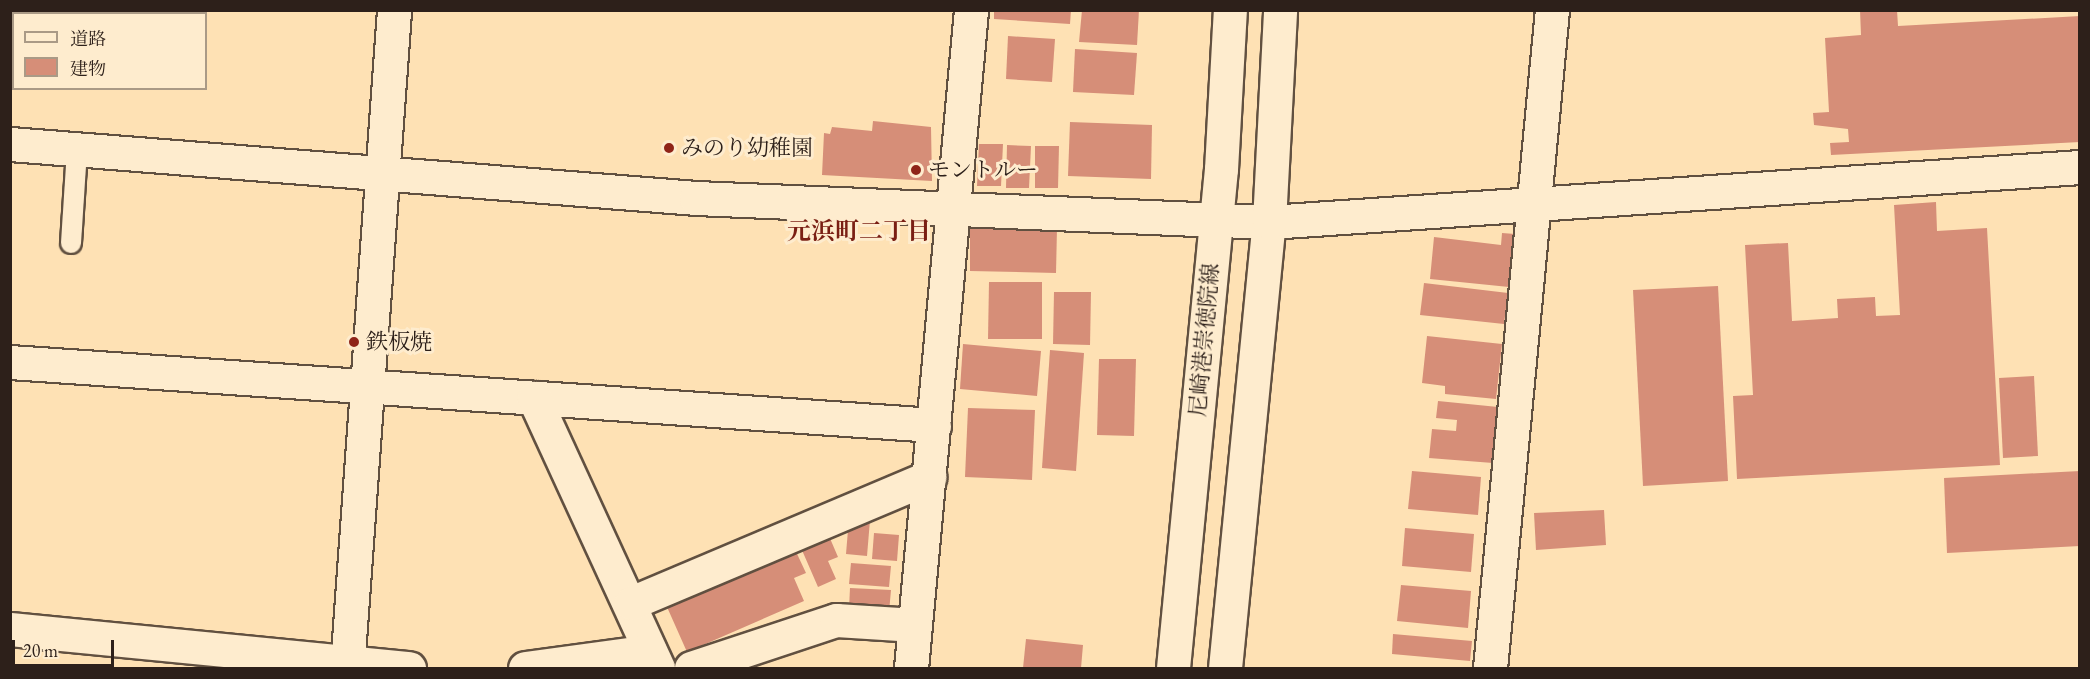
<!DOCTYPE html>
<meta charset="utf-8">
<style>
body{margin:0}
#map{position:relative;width:2090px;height:679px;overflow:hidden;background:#fee1b4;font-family:"EB Garamond","Noto Serif JP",serif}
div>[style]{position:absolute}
.building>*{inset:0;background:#d68e78}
.roads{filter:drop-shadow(2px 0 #615040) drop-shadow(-2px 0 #615040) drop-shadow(0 2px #615040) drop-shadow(0 -2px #615040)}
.lane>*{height:20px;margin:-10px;padding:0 10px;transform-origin:10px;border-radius:10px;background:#feecce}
.street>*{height:33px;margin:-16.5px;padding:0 16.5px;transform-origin:16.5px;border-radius:16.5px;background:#feecce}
.secondary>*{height:33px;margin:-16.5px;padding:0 16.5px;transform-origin:16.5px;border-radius:16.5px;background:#feecce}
.dots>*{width:16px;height:16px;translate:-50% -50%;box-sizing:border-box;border:3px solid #feecce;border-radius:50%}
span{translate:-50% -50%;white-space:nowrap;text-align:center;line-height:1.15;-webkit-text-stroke:6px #feecce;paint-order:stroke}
.poi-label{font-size:22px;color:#2d201a}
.left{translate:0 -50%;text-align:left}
.street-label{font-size:22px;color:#2d201a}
.neighbourhood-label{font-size:24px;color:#7a1f14;font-weight:700}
.frame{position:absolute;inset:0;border:12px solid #2d201a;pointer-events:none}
.legend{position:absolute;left:12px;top:12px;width:195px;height:78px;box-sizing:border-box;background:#feecce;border:2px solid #aa9a86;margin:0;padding:8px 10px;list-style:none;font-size:18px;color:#2d201a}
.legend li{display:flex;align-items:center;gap:12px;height:30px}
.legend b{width:30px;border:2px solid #aa9a86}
.scale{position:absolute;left:12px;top:640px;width:102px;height:27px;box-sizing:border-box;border:3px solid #2d201a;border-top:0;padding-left:8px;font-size:18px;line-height:21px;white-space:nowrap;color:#2d201a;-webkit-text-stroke:4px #feecce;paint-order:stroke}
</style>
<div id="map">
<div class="building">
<i style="clip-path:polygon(994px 10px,1071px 10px,1070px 24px,994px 19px)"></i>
<i style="clip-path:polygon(1082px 10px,1139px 10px,1137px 45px,1079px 42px)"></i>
<i style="clip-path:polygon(1860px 10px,1897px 10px,1898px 26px,2080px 16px,2080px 142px,1831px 155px,1830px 143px,1849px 142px,1848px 129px,1814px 125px,1813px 113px,1829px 112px,1825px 38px,1861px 35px)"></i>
<i style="clip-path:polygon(1008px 36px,1055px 39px,1052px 82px,1006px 79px)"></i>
<i style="clip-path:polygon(1075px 49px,1137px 53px,1134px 95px,1073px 92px)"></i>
<i style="clip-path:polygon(873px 121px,931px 127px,932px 181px,822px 175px,824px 133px,830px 134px,832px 127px,872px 131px)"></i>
<i style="clip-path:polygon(1070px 122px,1152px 125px,1151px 179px,1068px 176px)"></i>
<i style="clip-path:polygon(979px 144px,1003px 144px,1001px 186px,977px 186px)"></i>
<i style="clip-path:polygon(1007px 145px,1031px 146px,1029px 188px,1006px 188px)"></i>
<i style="clip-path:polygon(1035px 146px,1059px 146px,1058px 188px,1035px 188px)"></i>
<i style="clip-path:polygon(1936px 202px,1937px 231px,1987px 228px,2000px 465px,1737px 479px,1733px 396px,1753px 395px,1745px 245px,1788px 243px,1792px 321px,1838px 318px,1837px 299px,1875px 297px,1876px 316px,1900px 315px,1894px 205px)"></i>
<i style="clip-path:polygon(970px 226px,1057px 228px,1056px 273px,970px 271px)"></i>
<i style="clip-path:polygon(1502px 233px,1515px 234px,1509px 287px,1430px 279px,1434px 237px,1501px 245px)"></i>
<i style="clip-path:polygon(989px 282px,1042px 282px,1042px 339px,988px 339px)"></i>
<i style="clip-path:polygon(1424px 283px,1508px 293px,1504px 324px,1420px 315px)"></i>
<i style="clip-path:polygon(1718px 286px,1728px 481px,1643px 486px,1633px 290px)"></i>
<i style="clip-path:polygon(1054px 292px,1091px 292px,1090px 345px,1053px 344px)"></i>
<i style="clip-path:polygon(1427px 336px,1502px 344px,1496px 399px,1445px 394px,1445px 386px,1422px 383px)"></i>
<i style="clip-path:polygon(963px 344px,1041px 351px,1037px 396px,960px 389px)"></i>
<i style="clip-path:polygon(1050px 350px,1084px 353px,1076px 471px,1042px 468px)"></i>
<i style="clip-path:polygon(1099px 359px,1136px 359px,1134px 436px,1097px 435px)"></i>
<i style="clip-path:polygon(2034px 376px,2038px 456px,2003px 458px,1999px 378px)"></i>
<i style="clip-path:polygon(1438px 401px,1498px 407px,1493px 463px,1429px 458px,1432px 429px,1456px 431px,1457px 420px,1436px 418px)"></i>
<i style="clip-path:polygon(968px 408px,1035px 410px,1032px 480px,965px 477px)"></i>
<i style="clip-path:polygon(1412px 471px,1481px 477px,1478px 515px,1408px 509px)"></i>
<i style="clip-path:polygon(2080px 471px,2080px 546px,1947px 553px,1944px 478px)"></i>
<i style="clip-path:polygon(1604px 510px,1606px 545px,1536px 550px,1534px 513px)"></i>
<i style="clip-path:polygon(849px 518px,870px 520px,867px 556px,846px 554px)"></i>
<i style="clip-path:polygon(1405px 528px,1474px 534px,1471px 572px,1402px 566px)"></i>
<i style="clip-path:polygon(826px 529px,838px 557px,828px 561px,836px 579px,818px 587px,798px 541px)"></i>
<i style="clip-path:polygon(874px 533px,899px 535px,897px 561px,872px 559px)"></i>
<i style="clip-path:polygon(791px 541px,806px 573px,794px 578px,804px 601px,687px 652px,663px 598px)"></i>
<i style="clip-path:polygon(851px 563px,891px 566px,889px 587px,849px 584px)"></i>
<i style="clip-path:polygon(1401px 585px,1471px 591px,1468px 628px,1397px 621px)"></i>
<i style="clip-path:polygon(850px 588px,891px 590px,889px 612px,849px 609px)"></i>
<i style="clip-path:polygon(1393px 634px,1472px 641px,1470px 661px,1392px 654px)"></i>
<i style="clip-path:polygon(1026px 639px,1083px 645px,1081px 668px,1023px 668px)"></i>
</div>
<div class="roads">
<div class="lane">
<i style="left:71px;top:243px;width:94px;rotate:-86.3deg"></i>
</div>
<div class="street">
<i style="left:10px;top:144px;width:688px;rotate:4.5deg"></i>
<i style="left:696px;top:198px;width:574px;rotate:2.4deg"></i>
<i style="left:1269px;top:222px;width:813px;rotate:-3.88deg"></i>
<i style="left:10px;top:362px;width:926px;rotate:3.9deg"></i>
<i style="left:534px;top:398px;width:297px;rotate:65.3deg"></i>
<i style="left:631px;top:603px;width:324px;rotate:-22.9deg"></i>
<i style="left:10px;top:629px;width:401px;rotate:5.6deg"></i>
<i style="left:347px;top:668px;width:660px;rotate:-85.91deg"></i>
<i style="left:525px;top:668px;width:126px;rotate:-7.7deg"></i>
<i style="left:691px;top:668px;width:153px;rotate:-18.3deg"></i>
<i style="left:836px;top:620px;width:79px;rotate:3.6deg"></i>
<i style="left:911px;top:668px;width:661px;rotate:-84.79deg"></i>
<i style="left:1490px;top:668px;width:661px;rotate:-84.62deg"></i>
</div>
<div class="secondary">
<i style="left:1173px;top:668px;width:501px;rotate:-84.51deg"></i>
<i style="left:1221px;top:169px;width:159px;rotate:-86.8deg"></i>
<i style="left:1225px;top:668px;width:448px;rotate:-84.4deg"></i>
<i style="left:1269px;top:222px;width:212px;rotate:-87deg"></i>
</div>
</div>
<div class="dots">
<i style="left:669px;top:148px;background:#8f2418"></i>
<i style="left:916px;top:170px;background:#8f2418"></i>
<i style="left:354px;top:342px;background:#8f2418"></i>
</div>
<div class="poi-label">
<span class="left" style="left:681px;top:148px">みのり幼稚園</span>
<span class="left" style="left:928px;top:170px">モントルー</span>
<span class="left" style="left:366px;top:342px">鉄板焼</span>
</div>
<div class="street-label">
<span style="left:1204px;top:340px;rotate:-85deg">尼崎港崇徳院線</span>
</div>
<div class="neighbourhood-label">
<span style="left:859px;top:231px">元浜町二丁目</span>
</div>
<div class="frame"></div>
<ul class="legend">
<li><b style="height:8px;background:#feecce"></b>道路</li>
<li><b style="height:16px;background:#d68e78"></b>建物</li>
</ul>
<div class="scale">20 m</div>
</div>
